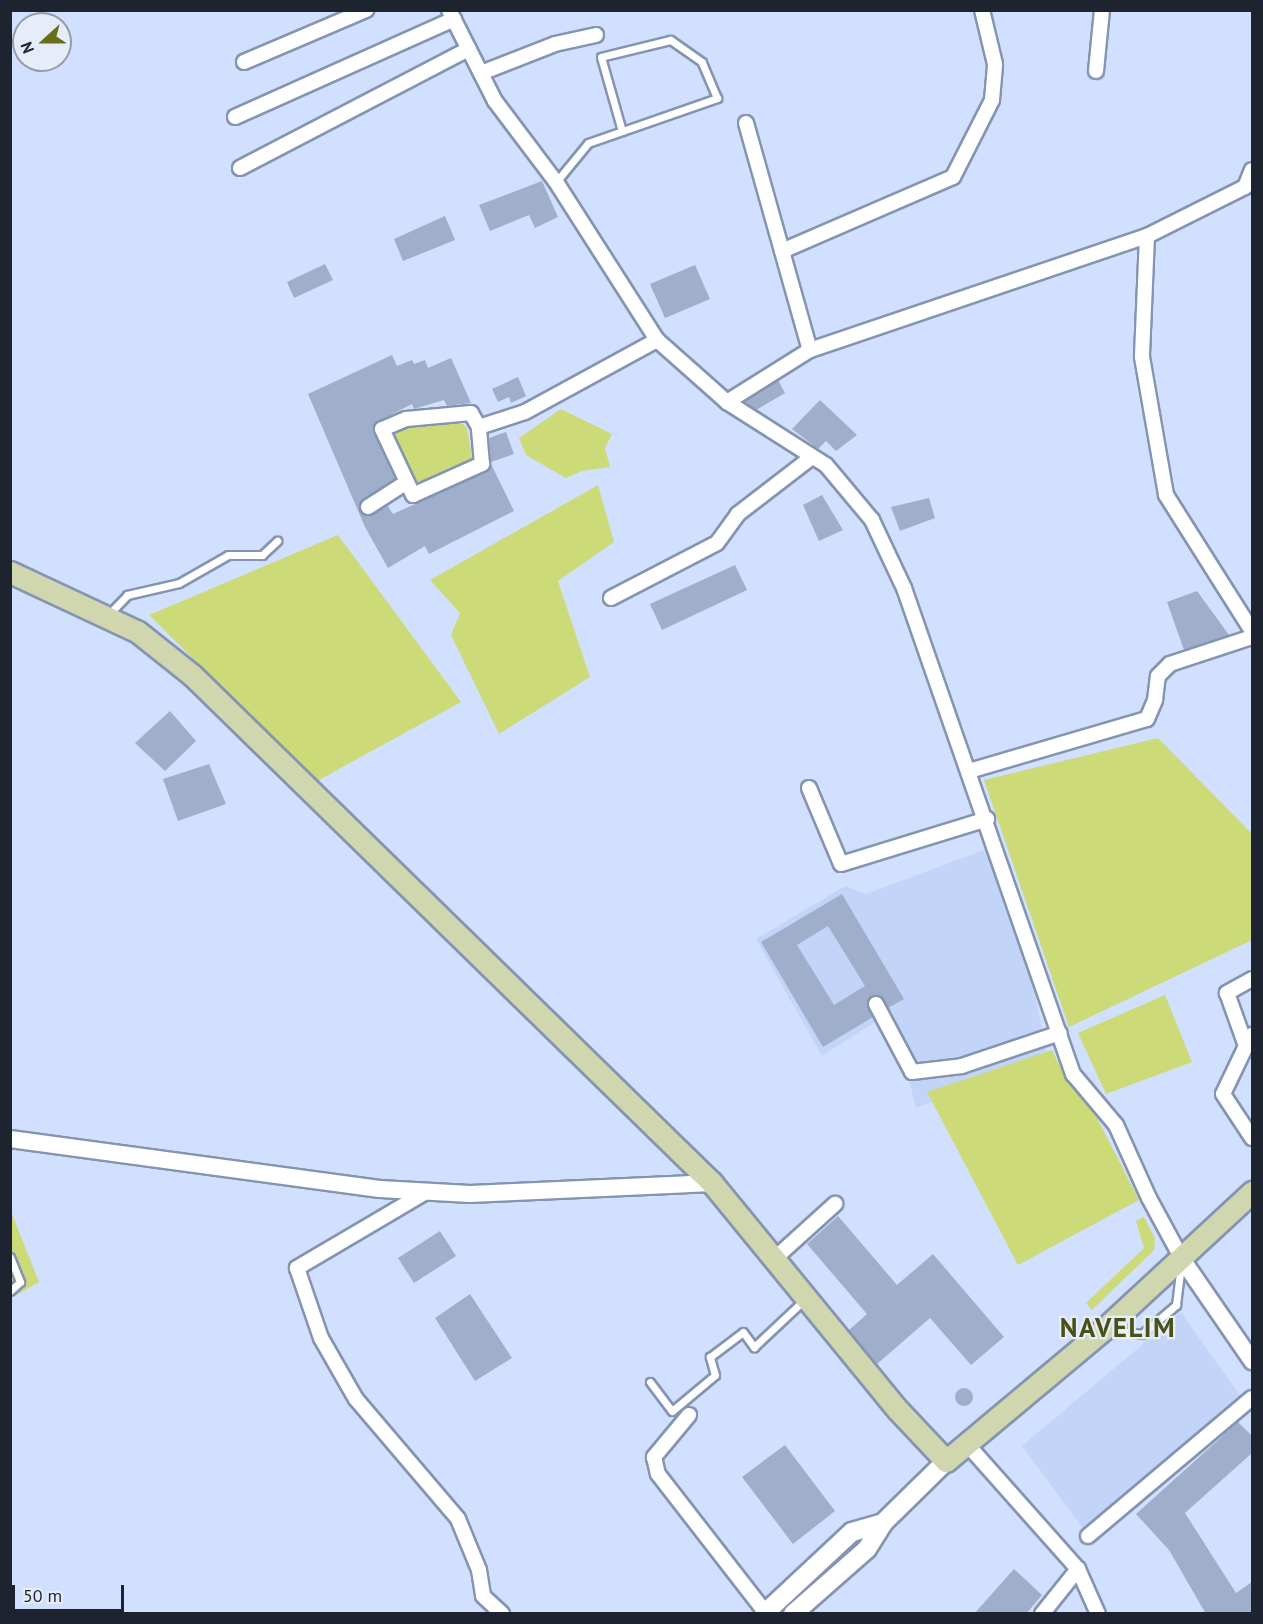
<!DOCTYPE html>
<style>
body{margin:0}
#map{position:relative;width:1263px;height:1624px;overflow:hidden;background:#d0e0fe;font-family:"PT Sans",sans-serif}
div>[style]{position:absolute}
.built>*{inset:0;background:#c2d5f9}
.green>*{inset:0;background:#ccda78}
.building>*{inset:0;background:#9eaecb}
.round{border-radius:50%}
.roads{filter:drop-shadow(2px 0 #8594b0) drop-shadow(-2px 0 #8594b0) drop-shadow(0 2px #8594b0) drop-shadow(0 -2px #8594b0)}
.service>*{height:7px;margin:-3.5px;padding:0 3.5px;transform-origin:3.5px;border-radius:3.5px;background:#fff}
.minor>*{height:14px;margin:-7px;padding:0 7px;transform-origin:7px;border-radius:7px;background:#fff}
.tertiary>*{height:16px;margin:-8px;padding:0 8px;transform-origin:8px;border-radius:8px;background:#fff}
.secondary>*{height:18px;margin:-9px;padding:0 9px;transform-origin:9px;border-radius:9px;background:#fff}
.primary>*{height:21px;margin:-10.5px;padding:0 10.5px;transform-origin:10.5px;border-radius:10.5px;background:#d0d6ad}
span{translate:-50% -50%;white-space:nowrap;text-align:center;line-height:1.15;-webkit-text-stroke:4.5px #e6edf9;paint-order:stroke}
.district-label{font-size:27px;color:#4a5116;font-weight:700;letter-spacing:1.5px}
.frame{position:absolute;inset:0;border:12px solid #1e242f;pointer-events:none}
.north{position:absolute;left:12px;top:12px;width:60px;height:60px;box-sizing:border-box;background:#e6edf9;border:2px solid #969da8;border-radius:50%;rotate:249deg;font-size:16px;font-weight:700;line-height:24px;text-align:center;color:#1e242f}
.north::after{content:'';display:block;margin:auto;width:21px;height:27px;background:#677019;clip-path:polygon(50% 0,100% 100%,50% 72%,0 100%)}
.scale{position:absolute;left:12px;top:1585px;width:112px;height:27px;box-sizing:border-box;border:3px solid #1e242f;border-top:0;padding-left:8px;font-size:18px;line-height:21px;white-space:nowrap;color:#1e242f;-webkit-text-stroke:4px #e6edf9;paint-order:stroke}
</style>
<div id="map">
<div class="built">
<i style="clip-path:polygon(992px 847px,1036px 999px,1047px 1055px,916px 1108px,892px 1011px,822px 1056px,756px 939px,845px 886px,866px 894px)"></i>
<i style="clip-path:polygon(1181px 1312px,1241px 1397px,1084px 1530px,1022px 1446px)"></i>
</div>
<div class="green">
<i style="clip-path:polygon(561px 409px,612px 434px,605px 448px,610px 467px,582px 471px,566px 478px,526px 455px,519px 438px)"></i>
<i style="clip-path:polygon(406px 422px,463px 424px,467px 428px,473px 464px,418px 487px,393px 432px)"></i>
<i style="clip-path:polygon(598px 485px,614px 542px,558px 581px,590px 677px,499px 734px,451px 635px,460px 613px,430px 580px)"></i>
<i style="clip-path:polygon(338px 535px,461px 702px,317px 781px,149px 615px)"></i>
<i style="clip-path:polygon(1158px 738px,1252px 834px,1252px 940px,1069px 1027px,984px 780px)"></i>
<i style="clip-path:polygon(1165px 995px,1192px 1062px,1106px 1094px,1078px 1033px)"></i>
<i style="clip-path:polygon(1052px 1050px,1065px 1077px,1091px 1106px,1139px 1200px,1018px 1265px,927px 1092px)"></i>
<i style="clip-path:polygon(10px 1209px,39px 1282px,11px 1298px,10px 1298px)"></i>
<i style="clip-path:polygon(1144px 1217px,1155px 1239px,1154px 1250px,1092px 1310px,1086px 1303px,1144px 1248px,1136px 1221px)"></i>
</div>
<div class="building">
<i style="clip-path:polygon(542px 181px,558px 217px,535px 228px,529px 215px,490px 231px,479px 205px)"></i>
<i style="clip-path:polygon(445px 216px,455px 240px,403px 261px,394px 239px)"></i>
<i style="clip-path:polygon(325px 264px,333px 280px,294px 298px,287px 282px)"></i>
<i style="clip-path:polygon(695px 265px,710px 299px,665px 318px,650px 284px)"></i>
<i style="clip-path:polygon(392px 355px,397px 366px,412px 360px,414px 364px,425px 360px,428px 368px,451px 358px,471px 403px,447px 406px,444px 400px,414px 409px,412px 404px,375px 423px,374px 433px,395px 479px,363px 500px,361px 512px,369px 516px,387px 505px,393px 514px,486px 472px,491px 464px,514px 511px,429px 554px,425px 546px,388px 568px,365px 527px,308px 394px)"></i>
<i style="clip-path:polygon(518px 377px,526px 396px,511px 403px,509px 397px,498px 402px,492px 389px)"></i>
<i style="clip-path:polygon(778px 380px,785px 393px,756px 410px,744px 402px)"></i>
<i style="clip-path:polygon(820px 400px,857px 435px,836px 451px,826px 441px,818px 449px,792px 429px)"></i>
<i style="clip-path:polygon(506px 432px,514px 454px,491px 462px,489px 438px)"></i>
<i style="clip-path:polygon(822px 495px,843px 530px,819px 541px,803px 505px)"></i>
<i style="clip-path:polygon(929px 498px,935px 518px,900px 531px,891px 507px)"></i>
<i style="clip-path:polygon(735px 565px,747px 590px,662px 630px,650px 604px)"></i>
<i style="clip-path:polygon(1197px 591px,1229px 635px,1184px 650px,1167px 602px)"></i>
<i style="clip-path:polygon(170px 711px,196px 741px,165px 771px,135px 743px)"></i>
<i style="clip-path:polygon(209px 764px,226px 804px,178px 821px,163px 779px)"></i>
<i style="clip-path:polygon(evenodd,842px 894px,904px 999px,888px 1008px,881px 997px,871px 996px,867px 1004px,873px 1017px,823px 1047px,761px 942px,842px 894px,828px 926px,865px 986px,834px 1005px,797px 945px,828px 926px)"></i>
<i style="clip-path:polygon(838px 1216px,897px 1285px,933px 1254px,1004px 1337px,971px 1365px,930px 1318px,877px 1364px,849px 1330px,867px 1314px,807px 1244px)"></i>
<i style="clip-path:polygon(440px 1231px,456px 1256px,414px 1283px,398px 1258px)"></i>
<i style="clip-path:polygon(470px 1294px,512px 1358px,475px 1381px,435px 1318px)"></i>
<i class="round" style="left:955px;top:1388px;width:18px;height:18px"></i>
<i style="clip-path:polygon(1238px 1422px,1252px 1436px,1252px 1453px,1185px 1513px,1236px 1593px,1252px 1582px,1252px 1614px,1206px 1614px,1169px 1550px,1136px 1514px)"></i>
<i style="clip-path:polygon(785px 1445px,835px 1511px,793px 1544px,742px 1477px)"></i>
<i style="clip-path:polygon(1014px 1569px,1042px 1595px,1026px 1614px,974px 1614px)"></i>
</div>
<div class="roads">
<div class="service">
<i style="left:556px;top:182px;width:50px;rotate:-50.6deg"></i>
<i style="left:588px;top:143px;width:137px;rotate:-19.2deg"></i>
<i style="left:717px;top:98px;width:39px;rotate:-113deg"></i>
<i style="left:702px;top:62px;width:39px;rotate:-145deg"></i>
<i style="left:670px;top:40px;width:71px;rotate:166.2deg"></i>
<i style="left:601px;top:57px;width:77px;rotate:74.2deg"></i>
<i style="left:108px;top:615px;width:28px;rotate:-46deg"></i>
<i style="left:127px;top:595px;width:53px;rotate:-13deg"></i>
<i style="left:179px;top:583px;width:56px;rotate:-29.7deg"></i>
<i style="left:228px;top:555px;width:34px"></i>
<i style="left:262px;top:555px;width:21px;rotate:-43deg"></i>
<i style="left:10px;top:1257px;width:27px;rotate:68deg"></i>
<i style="left:20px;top:1282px;width:13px;rotate:138deg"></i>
<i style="left:1110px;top:1330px;width:32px;rotate:7deg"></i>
<i style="left:1142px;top:1334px;width:45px;rotate:-40.5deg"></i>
<i style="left:1176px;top:1305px;width:40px;rotate:-82.9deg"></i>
<i style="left:650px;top:1382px;width:36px;rotate:53deg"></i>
<i style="left:672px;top:1411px;width:56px;rotate:-39.9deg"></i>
<i style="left:715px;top:1375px;width:19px;rotate:-106deg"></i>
<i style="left:710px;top:1357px;width:41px;rotate:-37.1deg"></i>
<i style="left:743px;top:1332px;width:19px;rotate:54deg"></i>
<i style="left:754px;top:1347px;width:69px;rotate:-43.2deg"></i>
</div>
<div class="minor">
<i style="left:449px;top:10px;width:102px;rotate:63.2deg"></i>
<i style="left:495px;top:101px;width:101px;rotate:53deg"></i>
<i style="left:556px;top:182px;width:188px;rotate:57.4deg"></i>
<i style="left:657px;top:340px;width:94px;rotate:41.5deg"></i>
<i style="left:727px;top:402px;width:117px;rotate:32.5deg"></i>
<i style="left:826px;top:465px;width:72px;rotate:50.1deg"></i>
<i style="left:872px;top:520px;width:75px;rotate:64.8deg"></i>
<i style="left:904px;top:588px;width:515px;rotate:70.83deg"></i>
<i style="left:1073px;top:1074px;width:67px;rotate:49.9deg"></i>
<i style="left:1116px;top:1125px;width:80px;rotate:65.7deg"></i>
<i style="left:1149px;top:1198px;width:69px;rotate:61.6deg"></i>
<i style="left:244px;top:62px;width:133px;rotate:-23.1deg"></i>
<i style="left:1096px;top:71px;width:61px;rotate:-84.4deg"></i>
<i style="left:481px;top:73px;width:79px;rotate:-21.4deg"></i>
<i style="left:555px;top:44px;width:42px;rotate:-12.4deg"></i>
<i style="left:235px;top:117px;width:240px;rotate:-24.1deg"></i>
<i style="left:746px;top:123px;width:236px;rotate:74.3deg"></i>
<i style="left:240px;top:168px;width:258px;rotate:-27.5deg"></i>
<i style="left:1147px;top:236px;width:121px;rotate:92.4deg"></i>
<i style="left:1142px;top:357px;width:140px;rotate:80.1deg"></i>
<i style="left:1166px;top:495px;width:161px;rotate:57.7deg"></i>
<i style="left:782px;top:251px;width:186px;rotate:-23.4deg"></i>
<i style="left:953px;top:177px;width:86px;rotate:-63.1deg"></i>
<i style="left:992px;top:100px;width:36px;rotate:-85deg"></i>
<i style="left:995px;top:64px;width:56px;rotate:-103.5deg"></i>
<i style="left:727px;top:402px;width:98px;rotate:-32.1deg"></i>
<i style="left:810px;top:350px;width:356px;rotate:-18.7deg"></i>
<i style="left:1147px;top:236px;width:110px;rotate:-26.6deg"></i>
<i style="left:1245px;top:187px;width:18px;rotate:-68deg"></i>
<i style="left:479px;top:427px;width:16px;rotate:-120deg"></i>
<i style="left:471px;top:413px;width:65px;rotate:174.7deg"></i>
<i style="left:406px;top:419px;width:26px;rotate:157deg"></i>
<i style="left:382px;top:429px;width:73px;rotate:64.8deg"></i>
<i style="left:413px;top:495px;width:76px;rotate:-24.2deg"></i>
<i style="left:482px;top:464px;width:37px;rotate:-95deg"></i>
<i style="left:479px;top:427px;width:48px;rotate:-18.1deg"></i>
<i style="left:525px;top:412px;width:150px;rotate:-28.6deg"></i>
<i style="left:368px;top:507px;width:46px;rotate:-32.7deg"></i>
<i style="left:611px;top:598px;width:119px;rotate:-27.4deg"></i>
<i style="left:717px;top:543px;width:36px;rotate:-54deg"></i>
<i style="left:738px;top:514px;width:93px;rotate:-37.6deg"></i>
<i style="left:969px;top:771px;width:185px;rotate:-16.3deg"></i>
<i style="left:1147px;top:719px;width:21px;rotate:-67deg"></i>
<i style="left:1155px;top:700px;width:24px;rotate:-83deg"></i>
<i style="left:1158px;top:676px;width:17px;rotate:-45deg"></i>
<i style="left:1170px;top:664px;width:86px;rotate:-18.2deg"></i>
<i style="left:809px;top:788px;width:82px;rotate:67.2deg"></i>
<i style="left:841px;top:864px;width:153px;rotate:-17.1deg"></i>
<i style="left:1252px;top:979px;width:29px;rotate:151deg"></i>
<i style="left:1227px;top:993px;width:56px;rotate:70.3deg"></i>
<i style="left:1246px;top:1046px;width:13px;rotate:-61deg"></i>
<i style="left:876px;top:1004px;width:77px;rotate:62.1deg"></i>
<i style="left:912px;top:1072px;width:50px;rotate:-6.8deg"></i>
<i style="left:962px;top:1066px;width:103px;rotate:-18.6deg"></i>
<i style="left:1246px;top:1046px;width:53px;rotate:115.6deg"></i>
<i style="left:1223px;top:1094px;width:53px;rotate:56.6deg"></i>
<i style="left:426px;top:1192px;width:150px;rotate:149.5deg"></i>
<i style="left:297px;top:1268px;width:74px;rotate:71.1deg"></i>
<i style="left:321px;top:1338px;width:70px;rotate:60.2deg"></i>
<i style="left:356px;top:1399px;width:157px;rotate:49.6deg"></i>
<i style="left:458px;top:1519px;width:55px;rotate:67.6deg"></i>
<i style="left:479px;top:1570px;width:26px;rotate:81deg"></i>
<i style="left:483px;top:1596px;width:26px;rotate:43deg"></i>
<i style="left:773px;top:1260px;width:84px;rotate:-42.1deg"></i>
<i style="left:689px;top:1415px;width:55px;rotate:129.8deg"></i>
<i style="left:654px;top:1457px;width:17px;rotate:77deg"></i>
<i style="left:658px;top:1474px;width:175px;rotate:52.2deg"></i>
<i style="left:966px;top:1443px;width:169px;rotate:48.4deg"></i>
<i style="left:1078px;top:1569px;width:49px;rotate:66deg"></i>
<i style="left:1088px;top:1536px;width:214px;rotate:-40.1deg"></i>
<i style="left:1042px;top:1614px;width:58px;rotate:-51.3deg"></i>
</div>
<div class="tertiary">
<i style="left:10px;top:1139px;width:373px;rotate:7.7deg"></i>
<i style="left:380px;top:1189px;width:90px;rotate:3.2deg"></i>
<i style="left:470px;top:1194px;width:242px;rotate:-2.6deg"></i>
<i style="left:1182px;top:1259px;width:124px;rotate:55.5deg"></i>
</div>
<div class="secondary">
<i style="left:764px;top:1614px;width:120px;rotate:-43deg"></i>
<i style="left:852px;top:1532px;width:32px;rotate:-16deg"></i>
<i style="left:793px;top:1614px;width:98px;rotate:-41.3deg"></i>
<i style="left:867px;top:1549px;width:31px;rotate:-58deg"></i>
<i style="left:883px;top:1523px;width:88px;rotate:-44.5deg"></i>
</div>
<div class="primary">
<i style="left:10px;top:572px;width:141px;rotate:25.1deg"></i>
<i style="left:138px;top:632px;width:69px;rotate:38.5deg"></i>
<i style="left:192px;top:675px;width:727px;rotate:44.33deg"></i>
<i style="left:712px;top:1183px;width:293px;rotate:50.7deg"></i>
<i style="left:898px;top:1410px;width:70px;rotate:46.7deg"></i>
<i style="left:946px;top:1461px;width:206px;rotate:-39.9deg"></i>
<i style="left:1104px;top:1329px;width:202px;rotate:-42.8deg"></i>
</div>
</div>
<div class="district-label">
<span style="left:1118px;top:1328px">NAVELIM</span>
</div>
<div class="frame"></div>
<div class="north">N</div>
<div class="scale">50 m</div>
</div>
